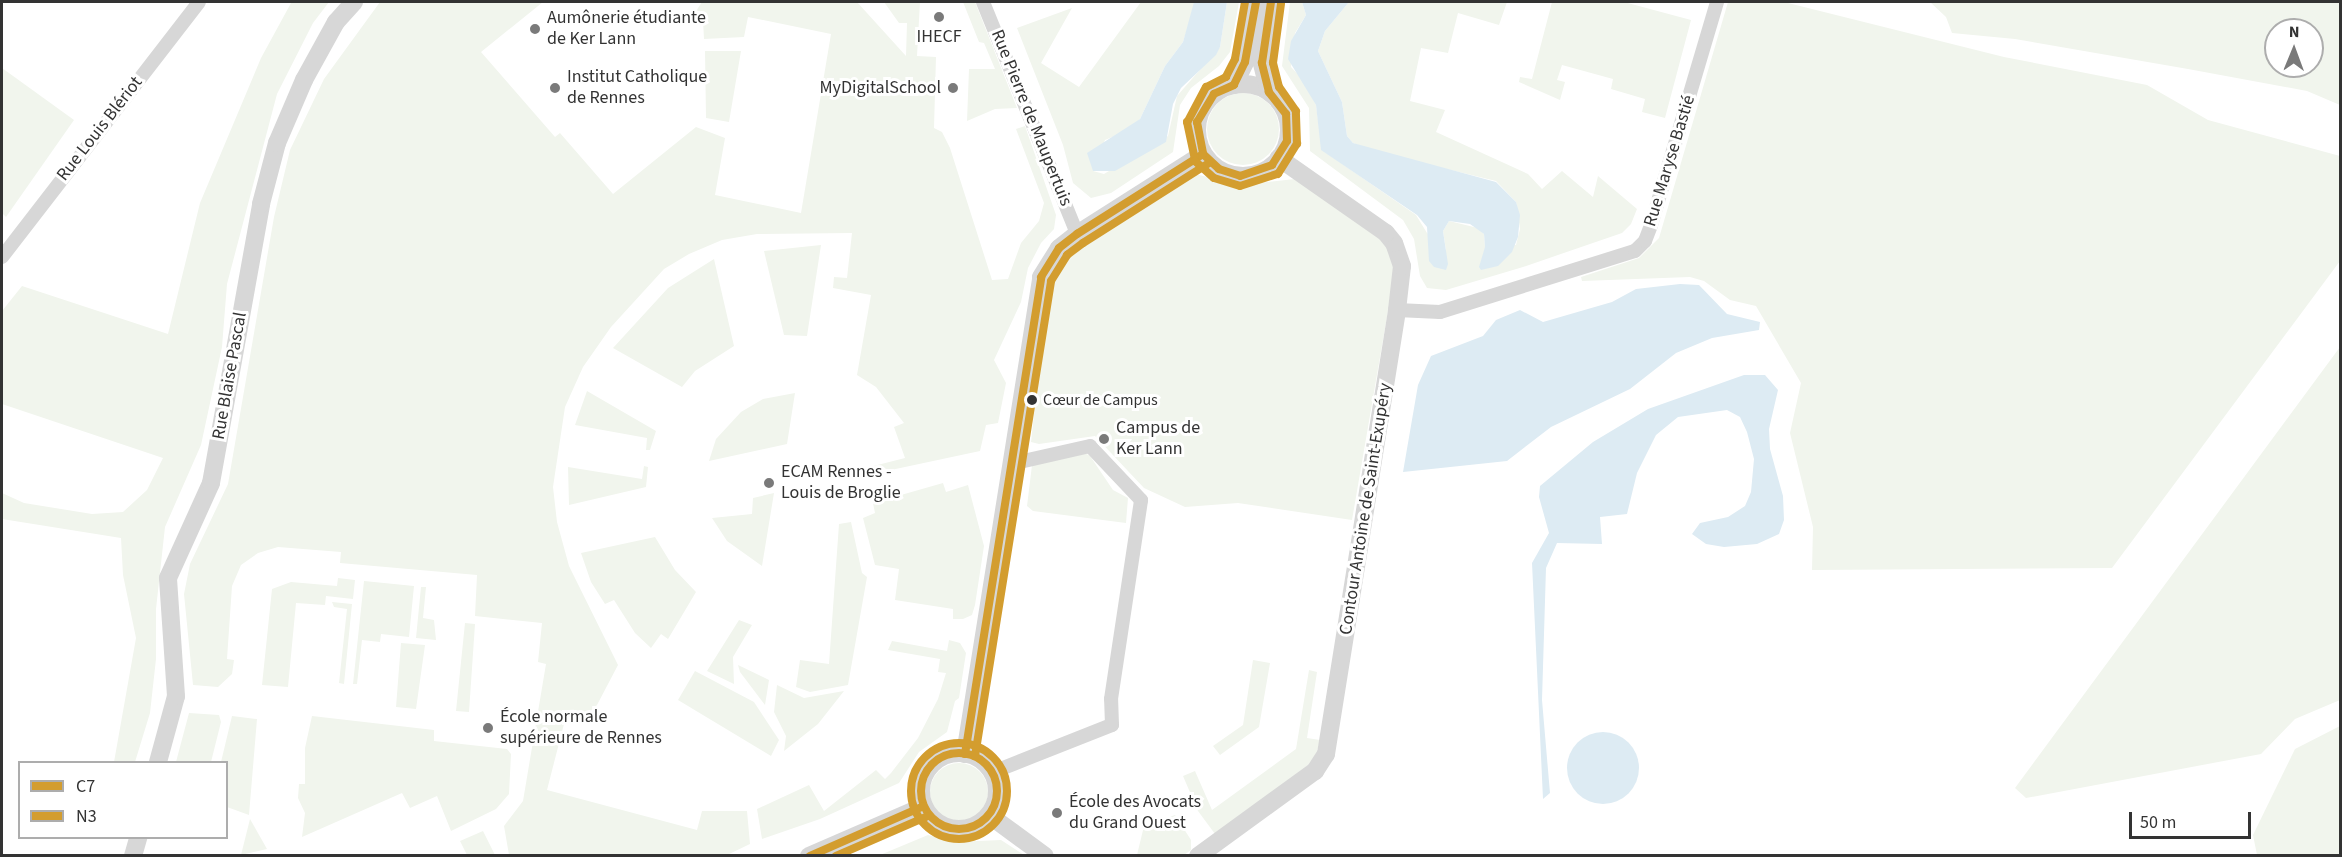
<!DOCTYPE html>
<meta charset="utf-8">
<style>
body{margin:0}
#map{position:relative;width:2342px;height:857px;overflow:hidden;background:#fff;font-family:"Source Sans 3",sans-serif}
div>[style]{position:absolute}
.green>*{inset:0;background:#f1f5ed}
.round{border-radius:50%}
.water>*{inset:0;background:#ddebf3}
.minor>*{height:14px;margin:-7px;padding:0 7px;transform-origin:7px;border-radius:7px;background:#d7d7d7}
.tertiary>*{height:18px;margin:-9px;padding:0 9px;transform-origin:9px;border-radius:9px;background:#d7d7d7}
.tertiary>.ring{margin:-9px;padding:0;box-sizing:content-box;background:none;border:18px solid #d7d7d7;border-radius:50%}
.bus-1>*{height:8px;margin:-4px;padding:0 4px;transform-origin:4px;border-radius:4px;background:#d39d2f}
.bus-1>.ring{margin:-4px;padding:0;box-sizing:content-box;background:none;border:8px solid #d39d2f;border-radius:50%}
.bus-2>*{height:8px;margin:-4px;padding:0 4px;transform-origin:4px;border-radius:4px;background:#d39d2f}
.bus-2>.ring{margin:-4px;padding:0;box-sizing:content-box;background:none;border:8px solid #d39d2f;border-radius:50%}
.dots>*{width:16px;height:16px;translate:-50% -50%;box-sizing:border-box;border:3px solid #fff;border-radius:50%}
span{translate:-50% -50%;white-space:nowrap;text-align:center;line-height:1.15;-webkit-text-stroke:6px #fff;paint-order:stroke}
.bus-label{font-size:16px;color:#333}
.left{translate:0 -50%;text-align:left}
.poi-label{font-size:18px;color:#333}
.right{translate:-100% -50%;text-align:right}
.street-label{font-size:18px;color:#333}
.frame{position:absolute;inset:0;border:3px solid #333;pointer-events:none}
.legend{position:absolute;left:18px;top:761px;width:210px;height:78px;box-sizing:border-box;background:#fff;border:2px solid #adadad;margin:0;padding:8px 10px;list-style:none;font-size:18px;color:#333}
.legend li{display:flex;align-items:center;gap:12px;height:30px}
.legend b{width:30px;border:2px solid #adadad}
.north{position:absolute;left:2264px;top:18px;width:60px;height:60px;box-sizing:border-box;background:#fff;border:2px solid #adadad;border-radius:50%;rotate:1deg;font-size:16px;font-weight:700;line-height:24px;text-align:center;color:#333}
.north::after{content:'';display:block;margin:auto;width:21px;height:27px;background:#7a7a7a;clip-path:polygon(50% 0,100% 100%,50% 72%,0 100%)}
.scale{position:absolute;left:2129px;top:812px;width:122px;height:27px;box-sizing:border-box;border:3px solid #333;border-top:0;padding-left:8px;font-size:18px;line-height:21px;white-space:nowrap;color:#333;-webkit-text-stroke:4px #fff;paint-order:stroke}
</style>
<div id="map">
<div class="green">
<i style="clip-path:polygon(283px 2px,329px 2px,313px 23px,277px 94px,227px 284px,222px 347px,201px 445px,165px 527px,156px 609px,156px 659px,150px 713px,135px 762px,114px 762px,136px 638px,123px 575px,121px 538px,2px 519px,2px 493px,24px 503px,92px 514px,123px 512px,147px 490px,163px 458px,2px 404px,2px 311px,22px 286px,168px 334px,200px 203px,261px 58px,291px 3px)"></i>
<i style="clip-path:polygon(380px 2px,543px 2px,481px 52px,555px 137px,560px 133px,613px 194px,696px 127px,725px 138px,715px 195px,801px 213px,831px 34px,748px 17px,744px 37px,704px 39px,703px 20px,696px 11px,702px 2px,857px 2px,906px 56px,907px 23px,899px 23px,884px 2px,920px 2px,917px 56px,936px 57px,934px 128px,942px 132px,950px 148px,992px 280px,1008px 279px,1021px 243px,1039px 221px,1044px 203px,1016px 129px,1025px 126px,1056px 215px,1054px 229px,1041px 243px,1028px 268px,1021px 302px,994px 360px,1006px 383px,998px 423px,986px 425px,980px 451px,844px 480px,842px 474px,905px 458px,894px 427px,904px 423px,876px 387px,857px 375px,871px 295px,833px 288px,834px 277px,847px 278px,852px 233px,757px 234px,722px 240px,689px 254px,664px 269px,611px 327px,583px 367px,565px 407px,553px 487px,557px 522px,569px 566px,618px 665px,597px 705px,590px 712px,578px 712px,575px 722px,565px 720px,547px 790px,697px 830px,702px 811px,747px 811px,750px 844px,727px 855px,509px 855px,504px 826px,523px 801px,546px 664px,538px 662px,542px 623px,475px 616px,477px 575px,340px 563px,341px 552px,278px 547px,258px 553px,241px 565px,232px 586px,227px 659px,234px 660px,232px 674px,218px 687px,193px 685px,184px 594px,190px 564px,228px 484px,274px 217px,290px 150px,324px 79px)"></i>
<i style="clip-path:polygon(963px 2px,975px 2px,1017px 108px,995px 109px,967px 121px,969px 69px,995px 69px,984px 43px,979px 42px)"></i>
<i style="clip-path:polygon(1141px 2px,1195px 3px,1183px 42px,1165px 66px,1140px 119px,1127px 131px,1105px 140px,1093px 171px,1104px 174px,1168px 136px,1177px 96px,1220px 47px,1227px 2px,1239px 2px,1230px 52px,1219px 66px,1191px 88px,1180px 105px,1173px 152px,1111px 193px,1091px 198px,1073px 183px,1063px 145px,1017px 28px,1072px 8px,1041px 63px,1079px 87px)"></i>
<i style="clip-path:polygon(1290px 2px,1302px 2px,1306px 15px,1295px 33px,1291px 67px,1305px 82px,1316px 105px,1322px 150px,1416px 215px,1427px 233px,1446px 250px,1443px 231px,1449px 221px,1478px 228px,1484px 234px,1485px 247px,1516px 245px,1520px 229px,1516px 202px,1496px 181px,1377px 152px,1353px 143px,1347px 136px,1342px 102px,1318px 51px,1325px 31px,1349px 2px,1507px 2px,1499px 25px,1458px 13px,1448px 53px,1421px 48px,1410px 101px,1445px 110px,1436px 132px,1528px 174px,1542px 189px,1562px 171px,1593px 197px,1598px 176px,1637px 209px,1631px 224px,1622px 233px,1523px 267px,1446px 290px,1427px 288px,1420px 276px,1414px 239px,1403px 220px,1310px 151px,1309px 108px,1282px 66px)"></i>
<i style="clip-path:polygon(1552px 2px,1624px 2px,1691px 20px,1665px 118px,1642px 112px,1645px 99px,1611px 89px,1613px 79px,1562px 65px,1557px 80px,1565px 82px,1560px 100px,1519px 82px,1520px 77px,1532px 79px)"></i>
<i style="clip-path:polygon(1728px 2px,1784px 2px,2004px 57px,2147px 85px,2208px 120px,2340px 156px,2340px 261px,2112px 568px,1812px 570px,1813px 527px,1790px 433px,1801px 383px,1756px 306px,1730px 300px,1704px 281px,1690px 277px,1582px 281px,1581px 277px,1639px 258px,1659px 238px)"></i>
<i style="clip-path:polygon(evenodd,1930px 2px,2340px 2px,2340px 105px,2307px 91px,2188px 69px,2015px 39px,1952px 33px,1946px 17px,1930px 2px,2276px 30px,2312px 30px,2312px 66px,2276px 66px,2276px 30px)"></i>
<i style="clip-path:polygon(705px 51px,741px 51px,729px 122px,706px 118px)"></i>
<i style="clip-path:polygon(2px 68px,74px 120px,6px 217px,2px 213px)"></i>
<i class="round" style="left:1207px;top:93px;width:72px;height:72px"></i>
<i style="clip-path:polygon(1195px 174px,1241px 185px,1295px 179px,1381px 239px,1391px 255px,1394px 270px,1389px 305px,1352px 520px,1238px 503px,1185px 507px,1144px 488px,1095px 436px,1039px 444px,1031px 442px,1048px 284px,1054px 268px,1180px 179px)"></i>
<i style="clip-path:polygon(821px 245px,807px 336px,784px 335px,764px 251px)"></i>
<i style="clip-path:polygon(714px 259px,734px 346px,695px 371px,682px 387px,613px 348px,668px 288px)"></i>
<i style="clip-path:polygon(2340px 347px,2340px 700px,2295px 719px,2261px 754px,2026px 798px,2015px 788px)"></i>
<i style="clip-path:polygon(587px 391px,656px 431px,650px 450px,646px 450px,647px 438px,575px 425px)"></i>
<i style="clip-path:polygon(795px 393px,787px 444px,709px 461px,716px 439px,741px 412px,763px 399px)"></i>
<i style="clip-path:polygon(1083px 452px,1090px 456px,1113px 490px,1128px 498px,1126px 523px,1033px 511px,1027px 506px,1032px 465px)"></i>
<i style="clip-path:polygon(644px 466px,648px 467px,646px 487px,569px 505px,568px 467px,642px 479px)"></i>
<i style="clip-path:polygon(943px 483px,946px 492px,968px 485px,984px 546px,975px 605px,972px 615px,963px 619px,953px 619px,953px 609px,895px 600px,899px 569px,875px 565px,863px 518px,875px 513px,873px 503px)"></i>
<i style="clip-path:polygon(774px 493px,762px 566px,727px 541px,712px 518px,752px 514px,753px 498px)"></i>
<i style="clip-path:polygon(851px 522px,862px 573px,867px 577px,848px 685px,810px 692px,796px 687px,800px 660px,829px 664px,839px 524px)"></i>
<i style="clip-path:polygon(655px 537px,675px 570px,696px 592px,668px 639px,661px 634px,651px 648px,635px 633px,614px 600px,605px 604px,591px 582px,581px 553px)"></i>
<i style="clip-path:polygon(338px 578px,355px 580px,353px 599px,326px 596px,325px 605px,296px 603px,288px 687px,262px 685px,272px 589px,291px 582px,337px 586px)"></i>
<i style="clip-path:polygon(364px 581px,414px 586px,409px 637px,381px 634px,380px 642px,362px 640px,357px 684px,353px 684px)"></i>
<i style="clip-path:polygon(421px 587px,426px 587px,423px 618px,434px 620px,436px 640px,416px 638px)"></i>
<i style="clip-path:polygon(332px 602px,352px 604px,344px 684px,339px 683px,347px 609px,334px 607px)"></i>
<i style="clip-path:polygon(739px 620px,752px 625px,733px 657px,734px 684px,707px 671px)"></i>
<i style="clip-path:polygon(465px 623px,475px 624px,469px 712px,456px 711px)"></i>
<i style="clip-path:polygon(949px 640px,960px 643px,966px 653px,959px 698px,955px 701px,947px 732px,919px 752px,899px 783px,820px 819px,762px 839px,757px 809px,809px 785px,824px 811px,876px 770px,885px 779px,891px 773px,918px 738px,938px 699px,946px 673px,938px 672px,940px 659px,888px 650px,892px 641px,947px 651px)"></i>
<i style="clip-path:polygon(401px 643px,425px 645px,416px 709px,396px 707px)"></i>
<i style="clip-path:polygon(1253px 660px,1270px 663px,1259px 727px,1220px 755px,1213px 746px,1243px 725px)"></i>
<i style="clip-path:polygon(738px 665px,769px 680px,765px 705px,740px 672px)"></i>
<i style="clip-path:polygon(1309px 670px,1317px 672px,1307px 738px,1320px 740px,1316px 756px,1304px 769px,1215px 834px,1198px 811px,1183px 776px,1195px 771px,1212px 810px,1296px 749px)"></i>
<i style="clip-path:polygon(695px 671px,754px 702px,779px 740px,771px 756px,678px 700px)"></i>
<i style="clip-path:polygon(777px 685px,804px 698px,844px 691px,818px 724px,784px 751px,786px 736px,774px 712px)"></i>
<i style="clip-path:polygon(189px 713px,219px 715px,221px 722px,211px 762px,176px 762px)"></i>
<i style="clip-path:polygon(232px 716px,257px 719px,249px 815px,227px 807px,226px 762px,221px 762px)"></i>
<i style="clip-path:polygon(312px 716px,434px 730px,434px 741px,507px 749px,511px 754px,509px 794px,496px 809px,451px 831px,437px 796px,410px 808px,402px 793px,302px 837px,305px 813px,298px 798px,299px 784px,305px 784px,305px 748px)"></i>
<i style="clip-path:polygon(2340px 726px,2340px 855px,2257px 855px,2253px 835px,2295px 749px)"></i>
<i class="round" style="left:930px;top:763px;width:58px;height:58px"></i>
<i style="clip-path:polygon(1175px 815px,1191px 840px,1191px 850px,1184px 855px,1137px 855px,1144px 826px)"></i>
<i style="clip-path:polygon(250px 819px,267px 849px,241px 855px)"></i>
<i style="clip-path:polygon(483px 831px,495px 855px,467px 855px,460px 841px)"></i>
<i style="clip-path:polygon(928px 835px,955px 842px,1001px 840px,1024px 855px,880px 855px)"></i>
</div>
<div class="water">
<i style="clip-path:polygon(1194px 2px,1227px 2px,1220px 47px,1216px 55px,1181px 88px,1173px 104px,1166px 142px,1115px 171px,1093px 171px,1087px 153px,1140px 119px,1165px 66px,1183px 42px)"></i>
<i style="clip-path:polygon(1302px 2px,1349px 2px,1325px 31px,1318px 51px,1342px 102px,1347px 136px,1353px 143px,1496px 182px,1516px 202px,1520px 215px,1518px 237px,1512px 252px,1498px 266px,1481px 270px,1479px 267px,1485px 247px,1484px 234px,1470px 224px,1449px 221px,1443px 231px,1448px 264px,1446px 270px,1434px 267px,1429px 261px,1427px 227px,1417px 215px,1321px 150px,1316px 105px,1288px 59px,1291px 41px,1306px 15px)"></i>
<i style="clip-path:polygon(1680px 284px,1699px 285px,1727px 314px,1760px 322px,1759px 330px,1712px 338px,1676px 353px,1630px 389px,1551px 427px,1507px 461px,1403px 472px,1418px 385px,1431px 356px,1483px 336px,1496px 320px,1520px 310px,1543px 322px,1612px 302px,1636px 289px)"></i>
<i style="clip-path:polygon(1744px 375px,1765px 375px,1778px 390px,1769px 429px,1770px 449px,1783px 496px,1784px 520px,1779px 534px,1757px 544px,1724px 547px,1706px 544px,1692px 534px,1700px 523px,1728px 517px,1745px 506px,1751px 492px,1754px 459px,1747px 432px,1740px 417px,1727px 410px,1678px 417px,1656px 435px,1637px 473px,1627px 514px,1600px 517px,1602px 544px,1557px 543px,1546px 568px,1542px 700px,1550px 793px,1543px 799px,1532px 563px,1549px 533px,1539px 497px,1540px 486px,1593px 442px,1648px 409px)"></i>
<i class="round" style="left:1567px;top:732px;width:72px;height:72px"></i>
</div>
<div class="minor">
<i style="left:983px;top:2px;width:250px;rotate:67.9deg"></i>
<i style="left:2px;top:257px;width:322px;rotate:-52.3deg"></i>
<i style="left:1397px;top:310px;width:43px;rotate:2.7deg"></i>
<i style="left:1440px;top:312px;width:204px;rotate:-17.4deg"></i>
<i style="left:1635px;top:251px;width:14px;rotate:-45deg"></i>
<i style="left:1645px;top:241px;width:17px;rotate:-69deg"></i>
<i style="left:1651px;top:225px;width:233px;rotate:-73.5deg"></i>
<i style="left:993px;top:772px;width:128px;rotate:-21.6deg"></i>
<i style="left:1112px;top:725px;width:26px;rotate:-92deg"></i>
<i style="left:1111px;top:699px;width:201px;rotate:-81.4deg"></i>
<i style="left:1141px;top:500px;width:74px;rotate:-133.4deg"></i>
<i style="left:1090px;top:446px;width:73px;rotate:167.3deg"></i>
</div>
<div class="tertiary">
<i class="ring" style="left:1197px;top:84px;width:74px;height:74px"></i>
<i style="left:1234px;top:85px;width:25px;rotate:-64deg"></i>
<i style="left:1245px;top:62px;width:61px;rotate:-79.6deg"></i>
<i style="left:1269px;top:92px;width:30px;rotate:-104deg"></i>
<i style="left:1262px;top:63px;width:62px;rotate:-81.6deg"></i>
<i class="ring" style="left:921px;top:753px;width:58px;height:58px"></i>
<i style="left:965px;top:754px;width:483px;rotate:-80.9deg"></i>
<i style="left:1041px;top:277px;width:34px;rotate:-58deg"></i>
<i style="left:1059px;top:248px;width:23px;rotate:-38deg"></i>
<i style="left:1077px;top:234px;width:149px;rotate:-32.4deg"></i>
<i style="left:158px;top:762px;width:68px;rotate:-74.7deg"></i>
<i style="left:176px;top:696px;width:118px;rotate:-93.9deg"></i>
<i style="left:168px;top:578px;width:104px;rotate:-65.6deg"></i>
<i style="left:211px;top:483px;width:283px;rotate:-79.8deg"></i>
<i style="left:261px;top:204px;width:63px;rotate:-75.3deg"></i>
<i style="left:277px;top:143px;width:69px;rotate:-66.8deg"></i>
<i style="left:304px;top:80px;width:66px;rotate:-61.1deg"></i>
<i style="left:336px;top:22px;width:27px;rotate:-48deg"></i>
<i style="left:989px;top:815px;width:69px;rotate:36.2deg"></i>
<i style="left:133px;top:856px;width:19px;rotate:-74deg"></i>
<i style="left:809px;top:856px;width:125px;rotate:-23.5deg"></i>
<i style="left:1198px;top:856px;width:145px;rotate:-36deg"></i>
<i style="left:1315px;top:771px;width:20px;rotate:-57deg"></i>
<i style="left:1326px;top:754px;width:450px;rotate:-80.9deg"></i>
<i style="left:1397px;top:310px;width:44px;rotate:-83.5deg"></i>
<i style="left:1402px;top:266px;width:24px;rotate:-109deg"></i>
<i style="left:1394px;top:243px;width:13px;rotate:-129deg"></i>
<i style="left:1386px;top:233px;width:131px;rotate:-145deg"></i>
</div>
<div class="bus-1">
<i style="left:1256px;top:2px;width:61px;rotate:100.4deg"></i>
<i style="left:1245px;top:62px;width:25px;rotate:116deg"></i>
<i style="left:1234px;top:85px;width:22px;rotate:156deg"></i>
<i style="left:1214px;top:94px;width:33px;rotate:121deg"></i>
<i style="left:1197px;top:122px;width:33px;rotate:79deg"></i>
<i style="left:1203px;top:154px;width:22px;rotate:43deg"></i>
<i style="left:1219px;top:169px;width:22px;rotate:18deg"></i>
<i style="left:1240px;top:176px;width:34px;rotate:-19deg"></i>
<i style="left:1272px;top:165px;width:28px;rotate:-58deg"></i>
<i style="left:1287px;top:141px;width:27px;rotate:-92deg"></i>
<i style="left:1286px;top:114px;width:28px;rotate:-128deg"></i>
<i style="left:1269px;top:92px;width:30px;rotate:-104deg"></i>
<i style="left:1262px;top:63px;width:62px;rotate:-81.6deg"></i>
<i class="ring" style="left:921px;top:753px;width:68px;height:68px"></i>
<i style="left:965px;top:754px;width:483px;rotate:-80.9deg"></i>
<i style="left:1041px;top:277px;width:34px;rotate:-58deg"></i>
<i style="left:1059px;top:248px;width:23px;rotate:-38deg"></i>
<i style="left:1077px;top:234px;width:149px;rotate:-32.4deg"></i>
<i style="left:810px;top:856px;width:124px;rotate:-23.7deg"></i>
</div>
<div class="bus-2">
<i style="left:1245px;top:2px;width:58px;rotate:100deg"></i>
<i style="left:1235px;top:59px;width:20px;rotate:117deg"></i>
<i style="left:1226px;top:77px;width:22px;rotate:153deg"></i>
<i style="left:1206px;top:87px;width:40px;rotate:118deg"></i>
<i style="left:1187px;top:122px;width:40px;rotate:78deg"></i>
<i style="left:1195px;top:161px;width:25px;rotate:42deg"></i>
<i style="left:1214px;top:178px;width:27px;rotate:17deg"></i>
<i style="left:1240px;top:186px;width:40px;rotate:-18deg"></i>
<i style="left:1278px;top:174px;width:36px;rotate:-58deg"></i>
<i style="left:1297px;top:144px;width:33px;rotate:-92deg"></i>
<i style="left:1296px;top:111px;width:29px;rotate:-125deg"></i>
<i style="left:1279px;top:87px;width:25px;rotate:-104deg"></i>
<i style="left:1273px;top:63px;width:60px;rotate:-82.3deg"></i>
<i class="ring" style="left:911px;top:743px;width:88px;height:88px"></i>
<i style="left:975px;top:756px;width:481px;rotate:-80.9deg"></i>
<i style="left:1051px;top:281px;width:31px;rotate:-58deg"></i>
<i style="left:1067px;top:255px;width:20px;rotate:-37deg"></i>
<i style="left:1083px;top:243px;width:149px;rotate:-32.4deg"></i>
<i style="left:836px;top:856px;width:100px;rotate:-23.5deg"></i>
</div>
<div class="dots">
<i style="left:939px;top:17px;background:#7a7a7a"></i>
<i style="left:535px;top:29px;background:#7a7a7a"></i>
<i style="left:555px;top:88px;background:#7a7a7a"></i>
<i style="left:953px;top:88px;background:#7a7a7a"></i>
<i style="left:1032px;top:400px;background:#333"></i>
<i style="left:1104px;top:439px;background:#7a7a7a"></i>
<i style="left:769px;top:483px;background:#7a7a7a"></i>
<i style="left:488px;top:728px;background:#7a7a7a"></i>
<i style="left:1057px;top:813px;background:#7a7a7a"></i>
</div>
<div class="bus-label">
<span class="left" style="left:1043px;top:400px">Cœur de Campus</span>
</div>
<div class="poi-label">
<span class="left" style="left:547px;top:29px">Aumônerie étudiante<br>de Ker Lann</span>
<span style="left:939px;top:37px">IHECF</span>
<span class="left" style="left:567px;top:88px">Institut Catholique<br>de Rennes</span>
<span class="right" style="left:941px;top:88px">MyDigitalSchool</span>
<span class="left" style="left:1116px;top:439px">Campus de<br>Ker Lann</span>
<span class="left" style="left:781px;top:483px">ECAM Rennes -<br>Louis de Broglie</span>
<span class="left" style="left:500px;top:728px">École normale<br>supérieure de Rennes</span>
<span class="left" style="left:1069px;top:813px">École des Avocats<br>du Grand Ouest</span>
</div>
<div class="street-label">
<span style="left:1031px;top:118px;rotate:68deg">Rue Pierre de Maupertuis</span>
<span style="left:100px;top:129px;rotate:-52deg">Rue Louis Blériot</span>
<span style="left:1670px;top:161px;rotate:-73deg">Rue Maryse Bastié</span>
<span style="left:230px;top:376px;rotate:-80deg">Rue Blaise Pascal</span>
<span style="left:1366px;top:509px;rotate:-81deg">Contour Antoine de Saint-Exupéry</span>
</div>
<div class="frame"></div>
<ul class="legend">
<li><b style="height:8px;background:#d39d2f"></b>C7</li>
<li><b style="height:8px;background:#d39d2f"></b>N3</li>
</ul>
<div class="north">N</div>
<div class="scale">50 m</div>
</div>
